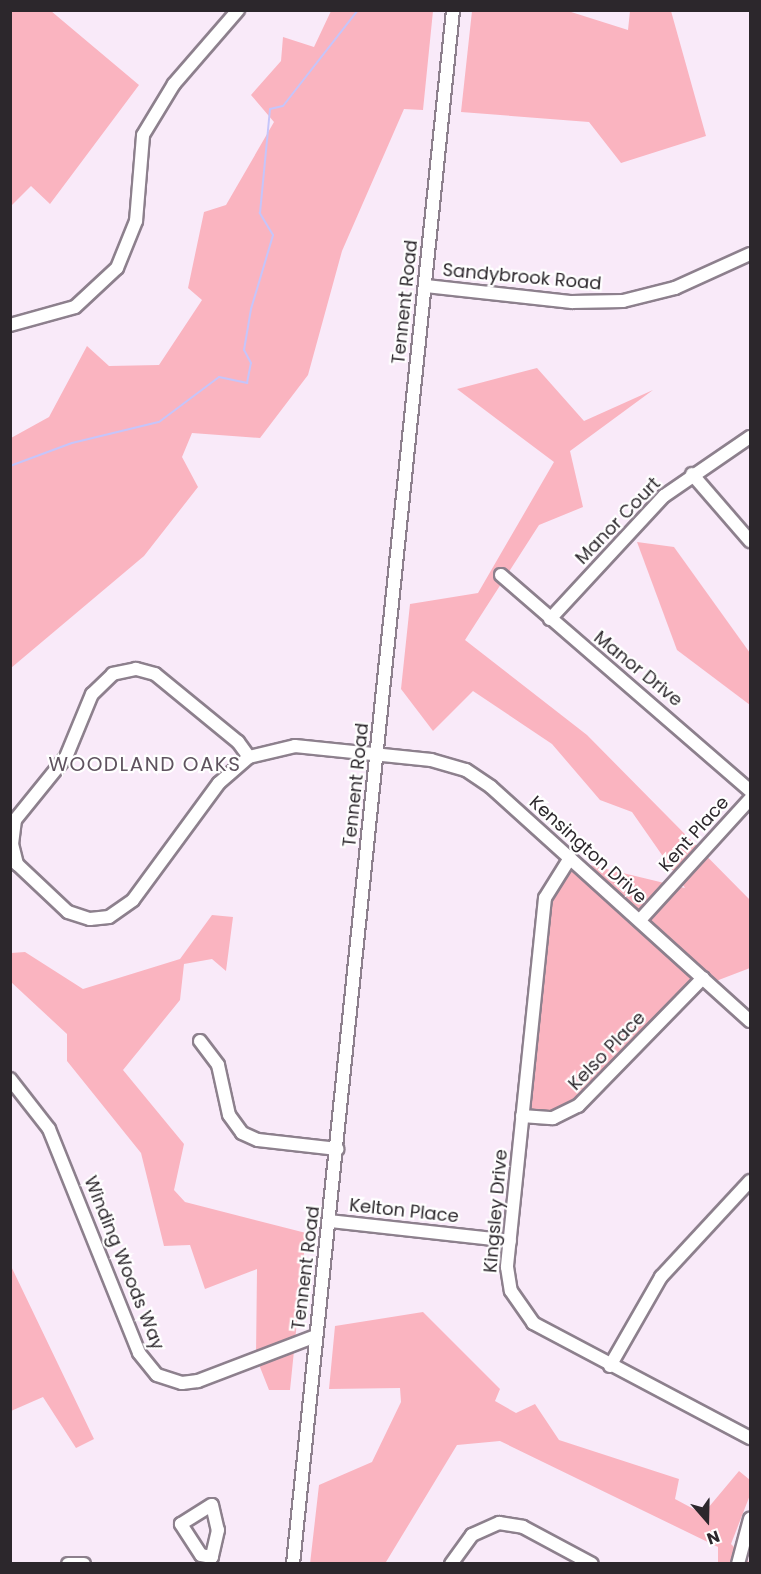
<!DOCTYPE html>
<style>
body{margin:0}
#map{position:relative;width:761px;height:1574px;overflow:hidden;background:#f9eaf9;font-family:Poppins,sans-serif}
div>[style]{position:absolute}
.green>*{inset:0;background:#fab4c0}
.stream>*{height:2px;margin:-1px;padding:0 1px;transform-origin:1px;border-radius:1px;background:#c6c5fa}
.roads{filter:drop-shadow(2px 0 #8d808d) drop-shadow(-2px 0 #8d808d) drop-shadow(0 2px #8d808d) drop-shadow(0 -2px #8d808d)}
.minor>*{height:12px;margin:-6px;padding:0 6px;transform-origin:6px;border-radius:6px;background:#fff}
span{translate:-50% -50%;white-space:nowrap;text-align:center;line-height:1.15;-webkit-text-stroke:4.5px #fff;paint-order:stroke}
.street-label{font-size:18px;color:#2c272c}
.neighbourhood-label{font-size:20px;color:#5f535f;letter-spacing:1.5px}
.frame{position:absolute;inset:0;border:12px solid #2c272c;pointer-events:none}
.north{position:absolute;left:677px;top:1490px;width:60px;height:60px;-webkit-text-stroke:4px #fff;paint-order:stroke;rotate:160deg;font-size:16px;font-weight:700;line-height:24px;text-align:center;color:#2c272c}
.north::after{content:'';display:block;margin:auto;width:21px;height:27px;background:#2c272c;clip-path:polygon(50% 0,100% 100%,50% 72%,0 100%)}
</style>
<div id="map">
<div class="green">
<i style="clip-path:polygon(11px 10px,51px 11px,139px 85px,50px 204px,31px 186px,11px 206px)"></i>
<i style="clip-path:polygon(331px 11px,433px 11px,423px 110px,404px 109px,342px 251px,308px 375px,260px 438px,192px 433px,182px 457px,198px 487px,144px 556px,11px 668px,11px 438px,49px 417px,87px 346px,109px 366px,159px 365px,202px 300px,188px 288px,204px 212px,226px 205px,274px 122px,251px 95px,281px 61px,283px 37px,314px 47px)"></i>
<i style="clip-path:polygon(472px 11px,568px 11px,628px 30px,630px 11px,671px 11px,706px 136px,621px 163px,589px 122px,461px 112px)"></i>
<i style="clip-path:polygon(537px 368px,584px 421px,653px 390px,570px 451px,583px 507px,539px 525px,465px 640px,587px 735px,750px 900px,750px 968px,703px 986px,571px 1115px,521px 1123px,552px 880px,569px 860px,685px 888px,632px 812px,600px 800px,552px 744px,473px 691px,433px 731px,401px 689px,410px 604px,478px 593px,554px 462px,457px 389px)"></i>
<i style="clip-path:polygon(637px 542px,674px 547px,750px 653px,750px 705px,677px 650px)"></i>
<i style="clip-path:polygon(212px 915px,233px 917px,226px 971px,212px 959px,184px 964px,180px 1000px,123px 1070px,184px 1144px,174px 1190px,185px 1202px,306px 1233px,290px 1390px,269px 1390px,256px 1357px,257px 1269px,205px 1289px,190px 1245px,164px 1246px,141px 1153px,67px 1061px,67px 1034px,11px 982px,11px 953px,25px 952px,83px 989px,180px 959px)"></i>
<i style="clip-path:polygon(10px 1264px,94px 1439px,76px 1448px,43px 1397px,11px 1411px)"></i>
<i style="clip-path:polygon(423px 1312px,500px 1389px,495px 1401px,516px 1413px,535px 1404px,559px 1440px,679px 1479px,675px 1499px,703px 1514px,739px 1471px,750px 1480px,750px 1495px,731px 1544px,750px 1563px,718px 1563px,718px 1547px,500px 1441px,457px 1445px,386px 1562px,310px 1564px,319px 1485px,372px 1462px,401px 1402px,400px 1388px,329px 1389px,335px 1326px)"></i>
</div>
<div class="stream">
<i style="left:10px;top:466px;width:66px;rotate:-20.4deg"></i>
<i style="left:72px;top:443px;width:89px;rotate:-13.6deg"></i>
<i style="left:159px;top:422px;width:75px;rotate:-36.9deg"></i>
<i style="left:219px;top:377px;width:29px;rotate:12deg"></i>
<i style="left:247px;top:383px;width:20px;rotate:-79deg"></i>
<i style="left:251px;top:363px;width:15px;rotate:-118deg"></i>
<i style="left:244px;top:350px;width:42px;rotate:-80.3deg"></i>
<i style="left:251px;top:309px;width:77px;rotate:-73.4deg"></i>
<i style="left:273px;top:235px;width:26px;rotate:-121deg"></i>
<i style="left:260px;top:213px;width:104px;rotate:-84.5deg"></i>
<i style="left:270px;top:109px;width:13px;rotate:-13deg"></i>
<i style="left:283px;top:106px;width:122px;rotate:-52deg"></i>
</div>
<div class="roads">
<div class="minor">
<i style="left:426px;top:286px;width:147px;rotate:6.3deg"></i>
<i style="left:572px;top:302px;width:51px;rotate:-1.1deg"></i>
<i style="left:623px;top:301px;width:54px;rotate:-14deg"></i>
<i style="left:675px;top:288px;width:82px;rotate:-24.4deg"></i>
<i style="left:10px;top:325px;width:67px;rotate:-15.5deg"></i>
<i style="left:75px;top:307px;width:57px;rotate:-42.9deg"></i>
<i style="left:117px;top:268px;width:51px;rotate:-68deg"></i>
<i style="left:136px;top:221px;width:86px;rotate:-85.3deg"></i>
<i style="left:143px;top:135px;width:60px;rotate:-58.7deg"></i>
<i style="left:174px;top:84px;width:98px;rotate:-49.1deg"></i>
<i style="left:692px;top:474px;width:89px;rotate:49.1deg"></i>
<i style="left:501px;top:575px;width:330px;rotate:40.9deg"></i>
<i style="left:550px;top:619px;width:168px;rotate:-47.2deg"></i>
<i style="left:664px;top:496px;width:104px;rotate:-34.5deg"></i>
<i style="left:249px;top:757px;width:19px;rotate:-126deg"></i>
<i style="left:238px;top:742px;width:107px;rotate:-140.7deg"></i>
<i style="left:155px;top:674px;width:20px;rotate:-165deg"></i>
<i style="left:136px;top:669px;width:24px;rotate:168deg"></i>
<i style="left:113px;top:674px;width:29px;rotate:136deg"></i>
<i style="left:92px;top:694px;width:68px;rotate:112.4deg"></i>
<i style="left:66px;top:757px;width:81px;rotate:129deg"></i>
<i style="left:15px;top:820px;width:24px;rotate:97deg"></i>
<i style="left:12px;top:844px;width:21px;rotate:76deg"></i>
<i style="left:17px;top:864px;width:70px;rotate:43.3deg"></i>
<i style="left:68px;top:912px;width:23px;rotate:18deg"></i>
<i style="left:90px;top:919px;width:19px;rotate:-6deg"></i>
<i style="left:109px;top:917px;width:29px;rotate:-35deg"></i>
<i style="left:133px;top:900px;width:145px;rotate:-53.7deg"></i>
<i style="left:219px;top:783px;width:40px;rotate:-41deg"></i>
<i style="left:249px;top:757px;width:47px;rotate:-13.4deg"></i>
<i style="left:295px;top:746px;width:137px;rotate:5.9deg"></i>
<i style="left:431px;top:760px;width:36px;rotate:16deg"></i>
<i style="left:466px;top:770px;width:30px;rotate:34deg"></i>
<i style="left:491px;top:787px;width:349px;rotate:42.1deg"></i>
<i style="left:570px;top:858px;width:47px;rotate:122deg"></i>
<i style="left:545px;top:898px;width:371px;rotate:95.9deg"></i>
<i style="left:507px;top:1267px;width:24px;rotate:81deg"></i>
<i style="left:511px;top:1291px;width:39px;rotate:55deg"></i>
<i style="left:533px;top:1323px;width:246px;rotate:27.9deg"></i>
<i style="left:640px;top:920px;width:164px;rotate:-47.7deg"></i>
<i style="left:200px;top:1041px;width:30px;rotate:53deg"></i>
<i style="left:218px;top:1065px;width:51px;rotate:77.6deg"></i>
<i style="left:229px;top:1115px;width:22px;rotate:54deg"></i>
<i style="left:242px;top:1133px;width:17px;rotate:24deg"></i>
<i style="left:258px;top:1140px;width:80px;rotate:6.5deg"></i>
<i style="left:10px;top:1079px;width:63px;rotate:52deg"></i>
<i style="left:49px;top:1129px;width:241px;rotate:68.1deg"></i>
<i style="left:139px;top:1353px;width:28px;rotate:51deg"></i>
<i style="left:157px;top:1375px;width:26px;rotate:18deg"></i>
<i style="left:182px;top:1383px;width:16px;rotate:-7deg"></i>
<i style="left:198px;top:1381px;width:126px;rotate:-20.9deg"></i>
<i style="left:522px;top:1116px;width:31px;rotate:4deg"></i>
<i style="left:553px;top:1118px;width:28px;rotate:-26deg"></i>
<i style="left:578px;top:1106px;width:179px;rotate:-45.7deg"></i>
<i style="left:330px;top:1221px;width:181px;rotate:6.3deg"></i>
<i style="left:610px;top:1366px;width:103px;rotate:-60.2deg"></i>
<i style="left:661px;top:1277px;width:131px;rotate:-47.2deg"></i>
<i style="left:212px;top:1505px;width:26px;rotate:77deg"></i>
<i style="left:218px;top:1530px;width:28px;rotate:103deg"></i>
<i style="left:212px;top:1557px;width:11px;rotate:-170deg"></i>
<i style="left:201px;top:1555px;width:37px;rotate:-123deg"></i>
<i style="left:181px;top:1524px;width:36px;rotate:-32deg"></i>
<i style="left:68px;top:1564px;width:16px"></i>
<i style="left:293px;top:1564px;width:1562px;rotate:-84.12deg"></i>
<i style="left:451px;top:1564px;width:36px;rotate:-54deg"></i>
<i style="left:472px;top:1535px;width:30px;rotate:-24deg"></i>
<i style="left:499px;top:1523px;width:24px;rotate:9deg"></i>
<i style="left:523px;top:1527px;width:78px;rotate:28.2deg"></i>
<i style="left:738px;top:1564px;width:47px;rotate:-75.1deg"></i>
</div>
</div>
<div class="street-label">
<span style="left:522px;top:277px;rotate:5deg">Sandybrook Road</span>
<span style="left:405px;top:302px;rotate:-84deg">Tennent Road</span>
<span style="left:618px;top:521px;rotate:-46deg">Manor Court</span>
<span style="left:638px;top:669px;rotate:39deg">Manor Drive</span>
<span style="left:356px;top:785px;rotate:-84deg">Tennent Road</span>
<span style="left:694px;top:834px;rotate:-48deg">Kent Place</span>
<span style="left:588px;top:850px;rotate:42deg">Kensington Drive</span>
<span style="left:607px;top:1051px;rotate:-46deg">Kelso Place</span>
<span style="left:404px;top:1211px;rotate:6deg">Kelton Place</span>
<span style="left:496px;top:1211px;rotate:-85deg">Kingsley Drive</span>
<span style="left:124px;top:1263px;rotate:68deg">Winding Woods Way</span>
<span style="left:306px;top:1268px;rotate:-83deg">Tennent Road</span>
</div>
<div class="neighbourhood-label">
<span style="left:145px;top:764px">WOODLAND OAKS</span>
</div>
<div class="frame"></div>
<div class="north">N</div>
</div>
